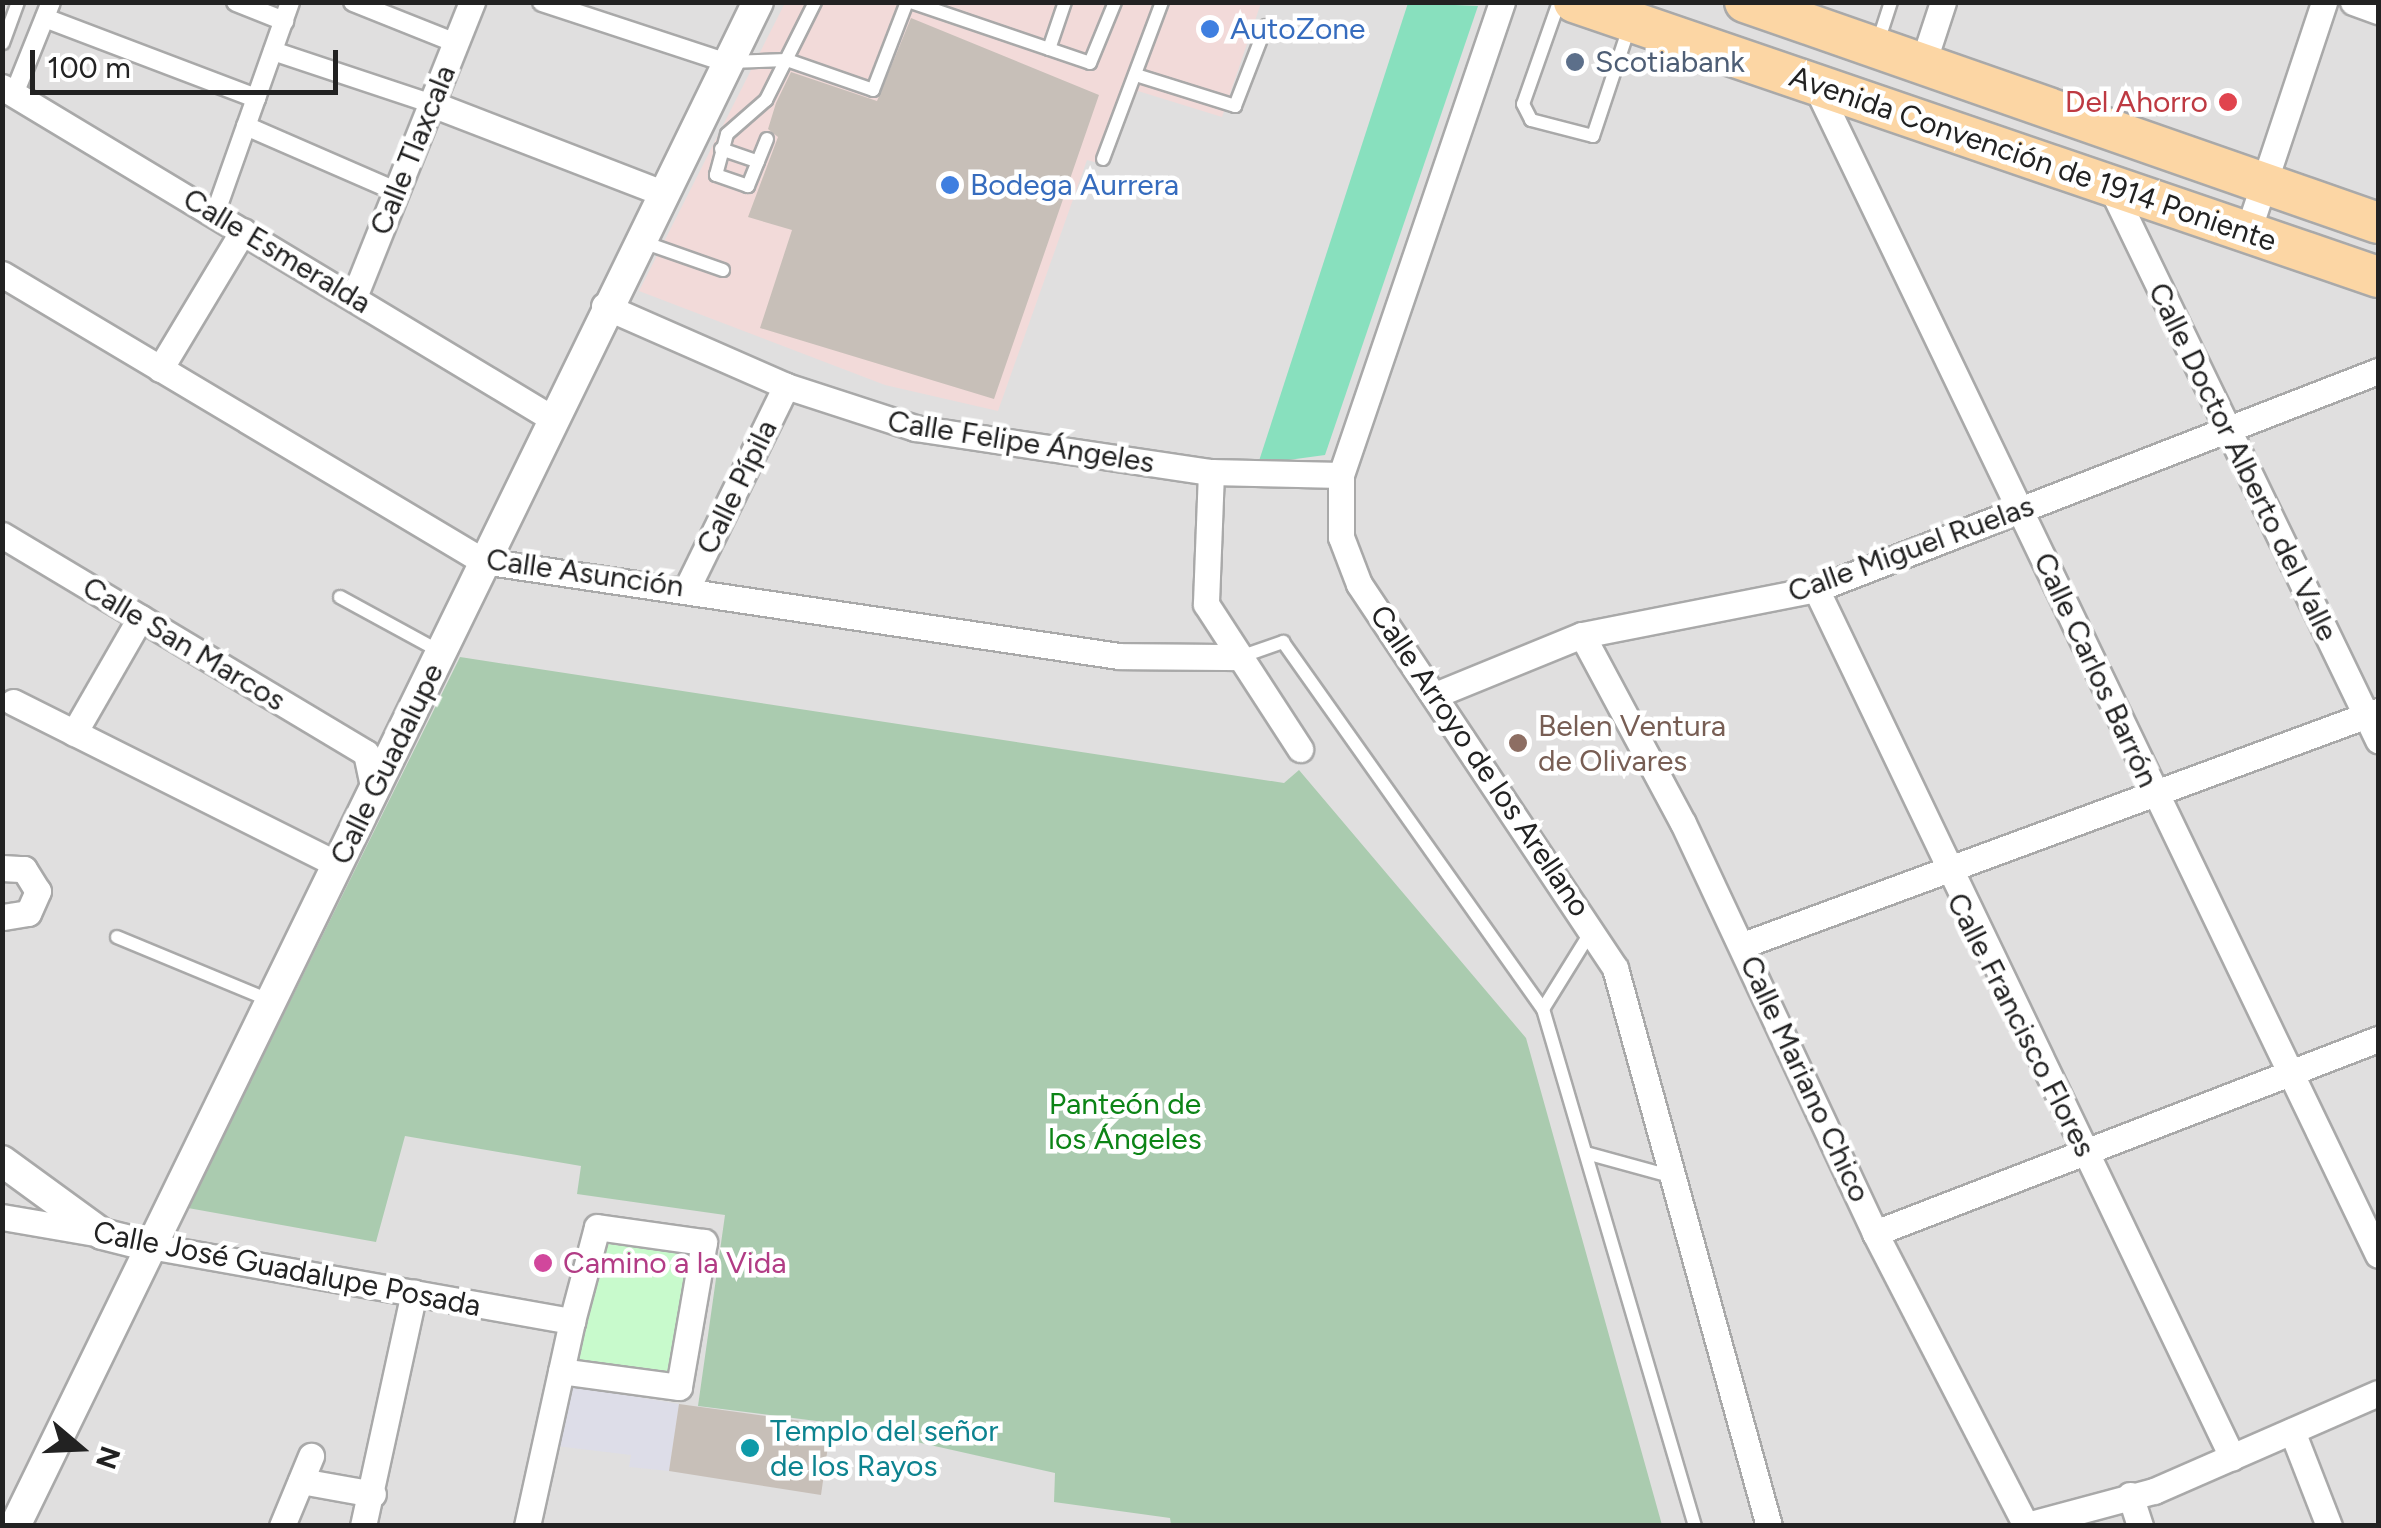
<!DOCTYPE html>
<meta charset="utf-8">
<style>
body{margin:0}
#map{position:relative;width:2381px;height:1528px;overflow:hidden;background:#f2efe9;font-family:Figtree,sans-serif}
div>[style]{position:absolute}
.residential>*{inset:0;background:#e0dfdf}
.commercial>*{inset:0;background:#f2dad9}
.cemetery>*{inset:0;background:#aacbaf}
.park>*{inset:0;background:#c8facc}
.pitch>*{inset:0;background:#88e0be}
.plaza>*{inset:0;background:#dddde8}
.building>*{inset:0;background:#c7bfb8}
.roads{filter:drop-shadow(2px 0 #a9a9a9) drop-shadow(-2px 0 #a9a9a9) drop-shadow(0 2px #a9a9a9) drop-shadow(0 -2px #a9a9a9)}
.service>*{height:12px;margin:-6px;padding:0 6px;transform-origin:6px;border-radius:6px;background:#fff}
.pedestrian>*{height:18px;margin:-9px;padding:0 9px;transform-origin:9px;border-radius:9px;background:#fff}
.minor>*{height:25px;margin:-12.5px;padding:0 12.5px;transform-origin:12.5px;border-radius:12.5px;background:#fff}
.tertiary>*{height:30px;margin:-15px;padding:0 15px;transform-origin:15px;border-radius:15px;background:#fff}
.primary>*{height:40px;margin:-20px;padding:0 20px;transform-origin:20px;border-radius:20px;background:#fcd6a4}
.dots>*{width:28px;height:28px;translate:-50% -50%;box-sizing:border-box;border:5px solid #fff;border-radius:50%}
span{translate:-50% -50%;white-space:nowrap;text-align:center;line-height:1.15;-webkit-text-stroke:9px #fff;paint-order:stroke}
.shop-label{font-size:30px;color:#366cbe}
.left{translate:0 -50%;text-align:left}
.service-label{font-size:30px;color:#4e5e75}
.health-label{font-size:30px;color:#be3a42}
.right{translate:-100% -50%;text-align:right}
.street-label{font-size:30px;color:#222}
.education-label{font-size:30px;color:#785e54}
.park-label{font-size:30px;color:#0c8416}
.hotel-label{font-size:30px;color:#b23c85}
.culture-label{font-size:30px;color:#0d838f}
.frame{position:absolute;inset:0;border:5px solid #222;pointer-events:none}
.north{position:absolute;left:30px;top:1398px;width:100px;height:100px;-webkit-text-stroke:8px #fff;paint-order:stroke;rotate:109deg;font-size:28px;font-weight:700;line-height:40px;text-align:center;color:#222}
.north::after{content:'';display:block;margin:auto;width:35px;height:45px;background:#222;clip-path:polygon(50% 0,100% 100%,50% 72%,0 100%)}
.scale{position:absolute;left:30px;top:50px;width:308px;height:45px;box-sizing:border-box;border:5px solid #222;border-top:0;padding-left:12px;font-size:30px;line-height:35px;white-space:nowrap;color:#222;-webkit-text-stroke:8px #fff;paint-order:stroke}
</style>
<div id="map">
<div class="residential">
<i style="clip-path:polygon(3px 3px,2378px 3px,2378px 1525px,3px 1525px)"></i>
</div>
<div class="commercial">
<i style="clip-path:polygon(785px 3px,1261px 3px,1222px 117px,1138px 91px,1106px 165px,1087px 160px,998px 411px,885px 385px,639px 291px)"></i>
</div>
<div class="cemetery">
<i style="clip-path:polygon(460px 657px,1284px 783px,1299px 770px,1526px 1038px,1662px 1525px,1171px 1525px,1170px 1518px,1054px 1502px,1055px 1473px,832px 1423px,698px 1406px,725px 1215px,577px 1194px,581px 1166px,405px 1136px,376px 1242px,188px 1208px)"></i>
</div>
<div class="park">
<i style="clip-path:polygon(602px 1234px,698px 1247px,675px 1382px,577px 1369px)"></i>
</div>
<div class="pitch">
<i style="clip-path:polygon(1408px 3px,1478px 6px,1325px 455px,1258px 464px)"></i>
</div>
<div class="plaza">
<i style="clip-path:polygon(572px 1386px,679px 1404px,669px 1471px,629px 1467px,631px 1455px,556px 1446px)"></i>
</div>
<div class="building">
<i style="clip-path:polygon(911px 18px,1099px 95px,994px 399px,760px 328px,792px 230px,748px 217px,778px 137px,768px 129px,776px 103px,791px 72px,877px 101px)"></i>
<i style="clip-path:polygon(679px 1404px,823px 1424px,830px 1432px,821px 1495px,669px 1471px)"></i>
</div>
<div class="roads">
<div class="service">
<i style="left:911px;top:2px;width:189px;rotate:18.8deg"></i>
<i style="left:1090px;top:63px;width:66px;rotate:-67.7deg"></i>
<i style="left:1559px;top:2px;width:108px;rotate:109.4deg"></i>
<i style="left:1523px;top:104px;width:18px;rotate:63deg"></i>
<i style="left:1531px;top:120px;width:64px;rotate:14.5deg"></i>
<i style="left:1593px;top:136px;width:114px;rotate:-71.6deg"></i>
<i style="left:3px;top:43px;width:44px;rotate:-69.9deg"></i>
<i style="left:1877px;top:45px;width:45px;rotate:-72deg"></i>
<i style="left:1049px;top:49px;width:50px;rotate:-71.2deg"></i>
<i style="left:730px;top:62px;width:57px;rotate:-2deg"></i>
<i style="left:787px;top:60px;width:91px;rotate:19.2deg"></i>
<i style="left:873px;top:90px;width:94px;rotate:-68.9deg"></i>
<i style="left:1136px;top:75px;width:104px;rotate:17.4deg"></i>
<i style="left:1235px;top:106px;width:86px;rotate:-68.8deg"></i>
<i style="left:767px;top:139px;width:51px;rotate:112deg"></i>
<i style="left:748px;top:186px;width:34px;rotate:-161deg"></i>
<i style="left:716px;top:175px;width:42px;rotate:-75deg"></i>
<i style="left:727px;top:134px;width:52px;rotate:-41.1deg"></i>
<i style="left:766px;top:100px;width:110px;rotate:-63.4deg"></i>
<i style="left:721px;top:149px;width:39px;rotate:19deg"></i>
<i style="left:1103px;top:159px;width:168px;rotate:-69.4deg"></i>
<i style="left:640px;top:241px;width:88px;rotate:19.3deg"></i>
<i style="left:340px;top:597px;width:113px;rotate:28.6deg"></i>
<i style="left:1240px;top:657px;width:46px;rotate:-19.2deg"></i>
<i style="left:1283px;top:642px;width:450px;rotate:54.7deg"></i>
<i style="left:1543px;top:1009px;width:539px;rotate:73.62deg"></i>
<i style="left:117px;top:937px;width:165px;rotate:22.5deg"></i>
<i style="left:1543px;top:1009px;width:93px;rotate:-58.2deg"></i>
<i style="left:1586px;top:1153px;width:87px;rotate:15.3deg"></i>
</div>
<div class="pedestrian">
<i style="left:236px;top:2px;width:52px;rotate:21.6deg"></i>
<i style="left:353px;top:2px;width:111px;rotate:21.7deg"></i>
<i style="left:542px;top:2px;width:196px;rotate:18.2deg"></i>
<i style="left:45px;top:18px;width:226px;rotate:20.8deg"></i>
<i style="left:273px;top:51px;width:168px;rotate:18.4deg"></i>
<i style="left:14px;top:94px;width:99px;rotate:-68.1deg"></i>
<i style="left:246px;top:126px;width:166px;rotate:23.5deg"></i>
<i style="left:215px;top:214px;width:225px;rotate:-70.5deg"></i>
</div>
<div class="minor">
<i style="left:1502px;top:2px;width:500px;rotate:108.8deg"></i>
<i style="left:1341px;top:475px;width:62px;rotate:90deg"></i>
<i style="left:1341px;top:537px;width:50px;rotate:69deg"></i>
<i style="left:1359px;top:584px;width:462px;rotate:56.3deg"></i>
<i style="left:1615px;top:968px;width:579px;rotate:74.57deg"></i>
<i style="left:2353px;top:2px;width:27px;rotate:20deg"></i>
<i style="left:1923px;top:63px;width:64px;rotate:-71.8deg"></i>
<i style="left:1815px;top:84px;width:1299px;rotate:64.32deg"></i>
<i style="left:2px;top:87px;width:640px;rotate:31.06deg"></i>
<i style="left:432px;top:104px;width:244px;rotate:21.1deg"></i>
<i style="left:2109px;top:183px;width:619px;rotate:64.22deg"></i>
<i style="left:2248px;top:231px;width:241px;rotate:-71.6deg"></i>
<i style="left:2px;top:274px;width:560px;rotate:30.82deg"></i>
<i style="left:483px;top:561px;width:643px;rotate:8.5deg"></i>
<i style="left:1119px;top:656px;width:121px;rotate:0.5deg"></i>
<i style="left:354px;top:297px;width:318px;rotate:-68.2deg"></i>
<i style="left:604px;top:306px;width:199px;rotate:23.7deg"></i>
<i style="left:786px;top:386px;width:136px;rotate:18deg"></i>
<i style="left:915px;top:428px;width:299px;rotate:8.5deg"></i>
<i style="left:1211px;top:472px;width:130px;rotate:1.3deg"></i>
<i style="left:160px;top:369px;width:161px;rotate:-59deg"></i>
<i style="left:1211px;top:472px;width:132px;rotate:92.2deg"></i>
<i style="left:1206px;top:604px;width:173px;rotate:57deg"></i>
<i style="left:2px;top:535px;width:424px;rotate:30.9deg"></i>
<i style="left:366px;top:753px;width:40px;rotate:78deg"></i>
<i style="left:687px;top:588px;width:225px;rotate:-63.9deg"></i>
<i style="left:1816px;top:589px;width:963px;rotate:64.39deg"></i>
<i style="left:1582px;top:635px;width:213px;rotate:61.8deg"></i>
<i style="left:1683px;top:823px;width:453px;rotate:64.9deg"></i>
<i style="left:1875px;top:1233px;width:329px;rotate:62.7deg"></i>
<i style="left:1435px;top:695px;width:159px;rotate:-22.2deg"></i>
<i style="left:1582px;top:635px;width:238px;rotate:-11.1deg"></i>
<i style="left:1816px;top:589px;width:603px;rotate:-21.2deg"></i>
<i style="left:13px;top:702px;width:364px;rotate:26.6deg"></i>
<i style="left:74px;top:733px;width:133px;rotate:-60.1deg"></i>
<i style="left:2px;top:868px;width:22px;rotate:3deg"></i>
<i style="left:24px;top:869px;width:26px;rotate:58deg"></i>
<i style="left:38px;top:891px;width:24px;rotate:114deg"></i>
<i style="left:28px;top:913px;width:26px;rotate:171deg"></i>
<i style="left:1743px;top:945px;width:677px;rotate:-20.23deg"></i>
<i style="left:2px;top:1217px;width:100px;rotate:9.7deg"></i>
<i style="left:1875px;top:1233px;width:539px;rotate:-21.09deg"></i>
<i style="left:150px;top:1246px;width:429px;rotate:10.1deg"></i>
<i style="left:2292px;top:1431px;width:102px;rotate:68.7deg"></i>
<i style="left:301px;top:1481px;width:73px;rotate:10.2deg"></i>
<i style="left:2130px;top:1495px;width:33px;rotate:72deg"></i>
<i style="left:282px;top:1526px;width:76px;rotate:-67.5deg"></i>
<i style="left:363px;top:1526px;width:239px;rotate:-77.7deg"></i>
<i style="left:527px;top:1526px;width:210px;rotate:-77.6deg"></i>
<i style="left:572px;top:1321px;width:97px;rotate:-75.1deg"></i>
<i style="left:597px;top:1227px;width:108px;rotate:8deg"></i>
<i style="left:704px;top:1242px;width:147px;rotate:99.8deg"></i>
<i style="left:679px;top:1387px;width:119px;rotate:-172.3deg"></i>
<i style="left:2023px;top:1526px;width:136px;rotate:-15deg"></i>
<i style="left:2154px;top:1491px;width:244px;rotate:-23.6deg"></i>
</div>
<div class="tertiary">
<i style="left:2px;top:1161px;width:124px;rotate:36.1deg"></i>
<i style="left:102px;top:1234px;width:49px;rotate:14deg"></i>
<i style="left:15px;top:1526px;width:1695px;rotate:-64.01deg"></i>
</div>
<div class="primary">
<i style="left:1574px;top:2px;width:850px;rotate:18.88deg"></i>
<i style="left:1745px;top:2px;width:670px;rotate:19.25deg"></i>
</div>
</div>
<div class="dots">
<i style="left:1210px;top:29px;background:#3f7fe0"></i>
<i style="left:1575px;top:62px;background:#5c6f8a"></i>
<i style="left:2228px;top:102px;background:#e0444e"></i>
<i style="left:950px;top:185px;background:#3f7fe0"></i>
<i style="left:1518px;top:743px;background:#8d6e63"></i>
<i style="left:543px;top:1263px;background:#d1479c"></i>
<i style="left:750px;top:1448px;background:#0f9aa8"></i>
</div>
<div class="shop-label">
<span class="left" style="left:1230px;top:29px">AutoZone</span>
<span class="left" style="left:970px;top:185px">Bodega Aurrera</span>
</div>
<div class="service-label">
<span class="left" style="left:1595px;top:62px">Scotiabank</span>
</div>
<div class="health-label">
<span class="right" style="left:2208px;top:102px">Del Ahorro</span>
</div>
<div class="street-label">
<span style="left:413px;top:150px;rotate:-68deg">Calle Tlaxcala</span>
<span style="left:2033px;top:159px;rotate:19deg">Avenida Convención de 1914 Poniente</span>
<span style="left:277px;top:251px;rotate:31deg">Calle Esmeralda</span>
<span style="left:1021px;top:442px;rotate:9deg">Calle Felipe Ángeles</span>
<span style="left:2243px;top:462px;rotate:64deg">Calle Doctor Alberto del Valle</span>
<span style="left:737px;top:487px;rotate:-64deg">Calle Pípila</span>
<span style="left:1911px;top:549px;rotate:-20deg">Calle Miguel Ruelas</span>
<span style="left:585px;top:573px;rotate:8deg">Calle Asunción</span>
<span style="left:184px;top:644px;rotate:31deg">Calle San Marcos</span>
<span style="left:2096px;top:670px;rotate:65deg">Calle Carlos Barrón</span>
<span style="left:1480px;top:761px;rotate:56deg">Calle Arroyo de los Arellano</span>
<span style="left:387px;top:764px;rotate:-64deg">Calle Guadalupe</span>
<span style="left:2021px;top:1025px;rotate:63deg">Calle Francisco Flores</span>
<span style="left:1805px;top:1079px;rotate:65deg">Calle Mariano Chico</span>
<span style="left:287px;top:1269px;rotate:11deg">Calle José Guadalupe Posada</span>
</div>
<div class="education-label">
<span class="left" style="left:1538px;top:743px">Belen Ventura<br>de Olivares</span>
</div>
<div class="park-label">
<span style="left:1125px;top:1121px">Panteón de<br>los Ángeles</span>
</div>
<div class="hotel-label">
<span class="left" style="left:563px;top:1263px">Camino a la Vida</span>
</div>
<div class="culture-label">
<span class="left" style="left:770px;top:1448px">Templo del señor<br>de los Rayos</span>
</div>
<div class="frame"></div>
<div class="north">N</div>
<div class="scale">100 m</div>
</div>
